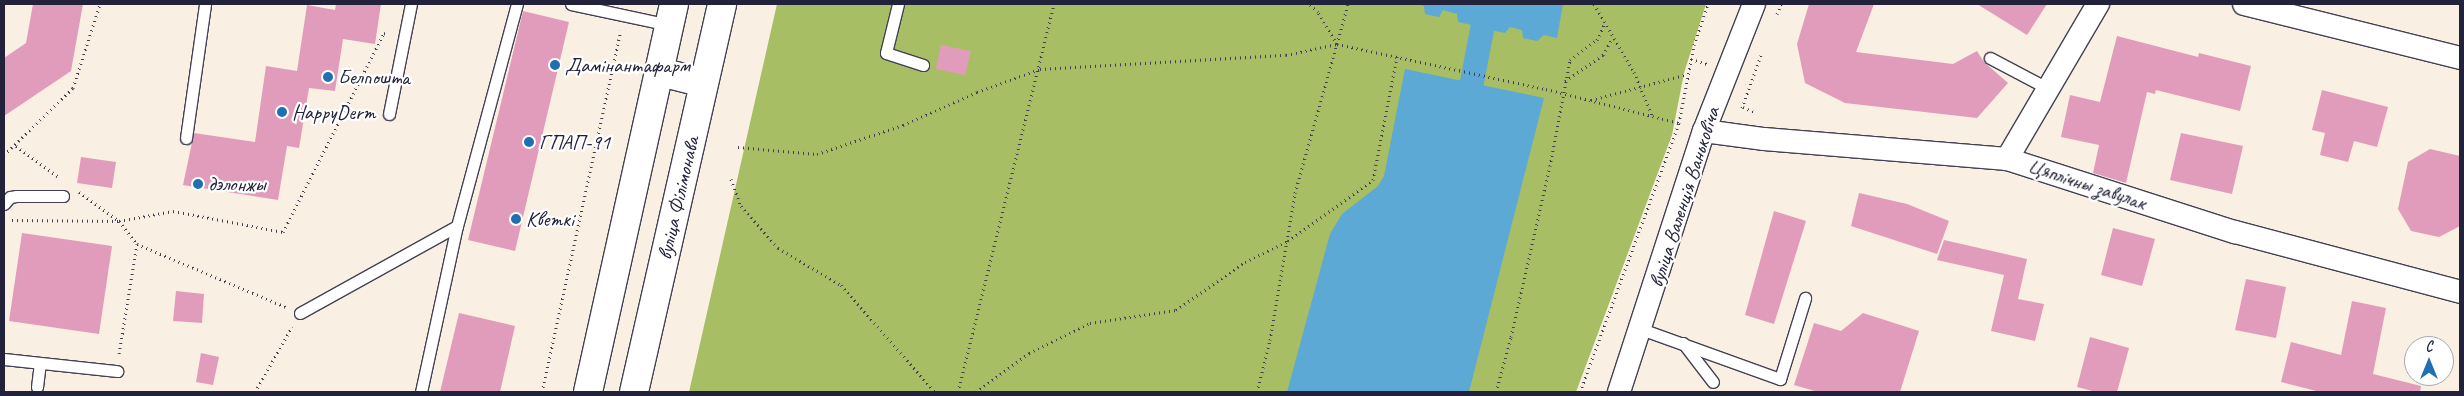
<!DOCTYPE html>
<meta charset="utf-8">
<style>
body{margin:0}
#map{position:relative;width:2464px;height:396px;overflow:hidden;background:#f9f0e3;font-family:Caveat,sans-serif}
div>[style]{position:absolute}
.green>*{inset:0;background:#a7be64}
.water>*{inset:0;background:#5ba9d4}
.canal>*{height:24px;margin:-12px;padding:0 12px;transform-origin:12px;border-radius:12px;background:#5ba9d4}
.building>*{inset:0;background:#e19cbb}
.path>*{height:3px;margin-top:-1.5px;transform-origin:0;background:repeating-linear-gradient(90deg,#424154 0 1px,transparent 0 5px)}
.roads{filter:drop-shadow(1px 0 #424154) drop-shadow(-1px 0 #424154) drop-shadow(0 1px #424154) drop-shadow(0 -1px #424154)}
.service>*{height:11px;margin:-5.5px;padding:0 5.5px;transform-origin:5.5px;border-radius:5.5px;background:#fff}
.minor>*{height:22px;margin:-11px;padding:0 11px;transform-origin:11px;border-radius:11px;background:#fff}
.primary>*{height:28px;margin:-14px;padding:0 14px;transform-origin:14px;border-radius:14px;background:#fff}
.dots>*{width:14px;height:14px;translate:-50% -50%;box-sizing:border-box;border:2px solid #fff;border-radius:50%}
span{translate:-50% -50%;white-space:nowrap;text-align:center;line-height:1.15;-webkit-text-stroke:4.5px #fff;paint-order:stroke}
.poi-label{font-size:21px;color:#22223b}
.left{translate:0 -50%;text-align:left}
.street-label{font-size:21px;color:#22223b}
.frame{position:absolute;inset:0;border:5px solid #22223b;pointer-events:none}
.north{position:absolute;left:2404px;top:336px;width:50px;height:50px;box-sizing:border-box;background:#fff;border:1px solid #a7a7b1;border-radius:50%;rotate:0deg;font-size:14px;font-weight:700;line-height:20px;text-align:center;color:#22223b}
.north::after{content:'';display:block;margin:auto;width:18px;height:22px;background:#1f6fb2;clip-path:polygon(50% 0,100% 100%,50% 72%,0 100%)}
</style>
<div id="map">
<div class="green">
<i style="clip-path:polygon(777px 4px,1706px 4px,1684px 73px,1672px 135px,1576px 392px,689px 392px)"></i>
</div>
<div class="water">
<i style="clip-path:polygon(1417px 4px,1563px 4px,1557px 38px,1544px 35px,1537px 41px,1523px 38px,1522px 30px,1510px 27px,1505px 33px,1490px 30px,1489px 21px,1477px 19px,1472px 25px,1458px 22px,1457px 14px,1443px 10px,1439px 17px,1425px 14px,1424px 6px)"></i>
<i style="clip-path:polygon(1405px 69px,1544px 98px,1469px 392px,1287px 392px,1330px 234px,1342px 214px,1378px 186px,1384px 176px)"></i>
</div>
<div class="canal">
<i style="left:1466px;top:113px;width:111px;rotate:-79.1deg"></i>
</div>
<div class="building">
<i style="clip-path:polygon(33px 4px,83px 4px,71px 71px,4px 116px,4px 58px,26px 43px)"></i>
<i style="clip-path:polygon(336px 4px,381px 4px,375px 44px,343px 39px,335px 91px,309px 88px,299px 148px,287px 146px,278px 200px,183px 185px,194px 133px,255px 142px,266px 66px,297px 71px,307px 5px,335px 10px)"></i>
<i style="clip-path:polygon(1809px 4px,1874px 4px,1856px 52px,1953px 64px,1977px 51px,1984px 62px,2008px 83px,1977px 118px,1845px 103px,1805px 83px,1797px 44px)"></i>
<i style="clip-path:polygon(1977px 4px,2047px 4px,2027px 35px)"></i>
<i style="clip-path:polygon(523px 11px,569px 22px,515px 251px,468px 240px)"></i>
<i style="clip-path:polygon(2117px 36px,2198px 57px,2199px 53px,2251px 66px,2240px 111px,2156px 90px,2155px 94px,2147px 92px,2126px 183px,2093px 173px,2099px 145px,2061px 137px,2070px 95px,2100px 102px)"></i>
<i style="clip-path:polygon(941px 45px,971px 51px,965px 75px,936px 69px)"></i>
<i style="clip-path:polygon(2322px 90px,2388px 107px,2377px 147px,2354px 141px,2348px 162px,2320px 155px,2325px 133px,2312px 130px)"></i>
<i style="clip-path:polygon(2181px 133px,2243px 146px,2232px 194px,2170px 180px)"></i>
<i style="clip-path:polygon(2430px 149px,2460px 156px,2460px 226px,2439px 237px,2411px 231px,2398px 209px,2408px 162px)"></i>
<i style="clip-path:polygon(81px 157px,116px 162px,112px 188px,77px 183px)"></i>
<i style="clip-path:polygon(1859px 193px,1907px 204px,1949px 221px,1937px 254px,1851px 226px)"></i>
<i style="clip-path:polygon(1774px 211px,1806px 221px,1774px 324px,1745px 315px)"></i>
<i style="clip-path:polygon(2113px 228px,2155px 239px,2142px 286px,2101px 275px)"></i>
<i style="clip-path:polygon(22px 233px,112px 246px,99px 334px,9px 321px)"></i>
<i style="clip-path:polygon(1944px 240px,2027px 259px,2018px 299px,2044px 304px,2035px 341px,1991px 331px,2004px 275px,1937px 260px)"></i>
<i style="clip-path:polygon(2246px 279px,2286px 287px,2276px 338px,2235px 330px)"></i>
<i style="clip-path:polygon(176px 291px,204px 294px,202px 323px,173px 321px)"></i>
<i style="clip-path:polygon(2352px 301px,2386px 308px,2373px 374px,2421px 386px,2420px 392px,2320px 392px,2281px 382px,2291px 342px,2341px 355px)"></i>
<i style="clip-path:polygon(459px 313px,515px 326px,500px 392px,440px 392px)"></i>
<i style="clip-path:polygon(1863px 313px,1919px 331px,1900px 392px,1818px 392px,1794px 385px,1814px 323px,1841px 331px)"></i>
<i style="clip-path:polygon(2090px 337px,2129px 348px,2117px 392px,2096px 392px,2077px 387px)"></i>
<i style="clip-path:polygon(201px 353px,219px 357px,213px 385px,196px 382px)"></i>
</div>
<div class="path">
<i style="left:1594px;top:4px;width:79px;rotate:59.5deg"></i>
<i style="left:1634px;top:72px;width:47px;rotate:67.3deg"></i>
<i style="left:1777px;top:14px;width:11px;rotate:-68deg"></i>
<i style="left:1337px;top:44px;width:41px;rotate:-74.6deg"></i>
<i style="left:1691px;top:59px;width:17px;rotate:17deg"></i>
<i style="left:1565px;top:81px;width:46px;rotate:-34.4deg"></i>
<i style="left:1603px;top:55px;width:19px;rotate:-62deg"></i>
<i style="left:1591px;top:100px;width:100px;rotate:-15deg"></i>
<i style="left:1743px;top:107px;width:14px;rotate:25deg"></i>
<i style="left:1742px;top:108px;width:56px;rotate:-70.3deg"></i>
<i style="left:16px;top:146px;width:54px;rotate:36deg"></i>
<i style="left:738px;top:147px;width:79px;rotate:5.1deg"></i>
<i style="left:817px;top:154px;width:91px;rotate:-18.6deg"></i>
<i style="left:903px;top:125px;width:81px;rotate:-24deg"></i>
<i style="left:977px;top:92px;width:67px;rotate:-20.1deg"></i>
<i style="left:1040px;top:69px;width:246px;rotate:-3.3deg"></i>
<i style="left:1286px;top:55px;width:52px;rotate:-12.2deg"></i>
<i style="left:1337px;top:44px;width:214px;rotate:12.2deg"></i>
<i style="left:1546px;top:89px;width:137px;rotate:14.3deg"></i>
<i style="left:4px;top:155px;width:96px;rotate:-44.2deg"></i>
<i style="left:73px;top:88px;width:88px;rotate:-72.2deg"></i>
<i style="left:731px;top:179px;width:29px;rotate:70deg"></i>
<i style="left:741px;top:206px;width:56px;rotate:48.6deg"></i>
<i style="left:778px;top:248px;width:73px;rotate:30.4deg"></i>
<i style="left:841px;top:285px;width:142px;rotate:48.7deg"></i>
<i style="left:79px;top:192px;width:49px;rotate:35.9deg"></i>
<i style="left:119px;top:221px;width:55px;rotate:-10.5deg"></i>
<i style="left:173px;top:211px;width:112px;rotate:10.8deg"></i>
<i style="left:283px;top:232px;width:223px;rotate:-63.1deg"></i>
<i style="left:384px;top:33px;width:4px;rotate:14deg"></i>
<i style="left:12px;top:220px;width:107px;rotate:0.5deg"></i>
<i style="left:119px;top:221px;width:29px;rotate:52deg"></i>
<i style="left:137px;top:244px;width:111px;rotate:99.3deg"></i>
<i style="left:137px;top:244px;width:162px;rotate:22.9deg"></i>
<i style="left:255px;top:392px;width:75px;rotate:-60.4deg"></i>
<i style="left:542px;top:392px;width:370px;rotate:-77.7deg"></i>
<i style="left:958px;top:392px;width:400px;rotate:-76.1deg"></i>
<i style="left:976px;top:392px;width:66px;rotate:-36.3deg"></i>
<i style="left:1029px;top:353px;width:68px;rotate:-26.2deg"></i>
<i style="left:1090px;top:323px;width:87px;rotate:-8.6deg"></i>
<i style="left:1176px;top:310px;width:84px;rotate:-34.8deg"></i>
<i style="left:1245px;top:262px;width:48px;rotate:-26deg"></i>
<i style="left:1288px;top:241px;width:105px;rotate:-35.7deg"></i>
<i style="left:1373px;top:180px;width:126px;rotate:-79deg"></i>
<i style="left:1257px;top:392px;width:54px;rotate:-76deg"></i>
<i style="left:1270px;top:340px;width:149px;rotate:-80.3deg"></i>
<i style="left:1295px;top:193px;width:155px;rotate:-74.3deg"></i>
<i style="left:1337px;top:44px;width:37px;rotate:-121deg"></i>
<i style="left:1318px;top:12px;width:12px;rotate:-138deg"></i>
<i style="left:1496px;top:392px;width:57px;rotate:-74.7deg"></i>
<i style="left:1511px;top:337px;width:175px;rotate:-77.2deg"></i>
<i style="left:1550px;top:166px;width:108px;rotate:-79.3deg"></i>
<i style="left:1570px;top:60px;width:34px;rotate:-37deg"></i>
<i style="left:1597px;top:40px;width:17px;rotate:-65deg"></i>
<i style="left:1580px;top:392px;width:287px;rotate:-69.8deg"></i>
<i style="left:1679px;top:123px;width:79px;rotate:-79.1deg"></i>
<i style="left:1694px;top:45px;width:43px;rotate:-71.1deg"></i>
</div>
<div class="roads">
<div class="service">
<i style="left:571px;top:4px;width:100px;rotate:12.1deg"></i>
<i style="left:898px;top:4px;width:50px;rotate:103.8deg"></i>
<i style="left:886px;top:53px;width:39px;rotate:18deg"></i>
<i style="left:1990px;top:58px;width:64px;rotate:27.8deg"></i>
<i style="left:389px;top:114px;width:112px;rotate:-78.7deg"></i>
<i style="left:186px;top:138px;width:135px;rotate:-81.9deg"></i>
<i style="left:4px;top:204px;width:9px;rotate:-49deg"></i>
<i style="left:10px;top:197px;width:6px;rotate:-9deg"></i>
<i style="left:16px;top:196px;width:47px"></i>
<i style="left:300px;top:313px;width:179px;rotate:-29deg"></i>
<i style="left:1641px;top:329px;width:148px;rotate:19.8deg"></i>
<i style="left:1780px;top:379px;width:85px;rotate:-72.8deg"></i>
<i style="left:1683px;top:343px;width:49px;rotate:52.4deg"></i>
<i style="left:4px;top:359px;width:114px;rotate:6.1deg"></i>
<i style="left:37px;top:387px;width:24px;rotate:-83deg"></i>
<i style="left:421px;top:392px;width:170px;rotate:-77.8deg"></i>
<i style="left:457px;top:226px;width:230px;rotate:-74.9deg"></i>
</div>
<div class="minor">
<i style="left:2244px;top:4px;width:223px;rotate:14deg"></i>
<i style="left:1704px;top:131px;width:61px;rotate:7.6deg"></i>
<i style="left:1764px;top:139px;width:244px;rotate:4.7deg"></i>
<i style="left:2007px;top:159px;width:239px;rotate:17.8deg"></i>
<i style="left:2235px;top:232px;width:233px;rotate:14.9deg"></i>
<i style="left:2007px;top:159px;width:180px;rotate:-59.6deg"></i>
<i style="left:1619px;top:392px;width:274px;rotate:-72deg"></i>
<i style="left:1704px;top:131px;width:136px;rotate:-68.5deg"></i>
</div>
<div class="primary">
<i style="left:660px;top:72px;width:45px;rotate:14deg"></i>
<i style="left:588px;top:392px;width:397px;rotate:-77.5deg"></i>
<i style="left:634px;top:392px;width:398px;rotate:-77.2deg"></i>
</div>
</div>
<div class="dots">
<i style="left:555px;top:65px;background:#1f6fb2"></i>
<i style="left:328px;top:77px;background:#1f6fb2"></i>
<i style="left:282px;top:112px;background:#1f6fb2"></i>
<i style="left:529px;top:142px;background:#1f6fb2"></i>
<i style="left:198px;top:184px;background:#1f6fb2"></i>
<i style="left:516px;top:219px;background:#1f6fb2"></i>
</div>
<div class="poi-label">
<span class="left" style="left:565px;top:65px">Дамінантафарм</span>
<span class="left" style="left:338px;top:77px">Белпошта</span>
<span class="left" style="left:292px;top:112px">HappyDerm</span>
<span class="left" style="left:539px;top:142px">ГПАП-91</span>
<span class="left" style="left:208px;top:184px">дэлонжы</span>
<span class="left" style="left:526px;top:219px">Кветкі</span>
</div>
<div class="street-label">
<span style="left:2087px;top:184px;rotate:18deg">Цяплічны завулак</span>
<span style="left:1684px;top:197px;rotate:-72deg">вуліца Валенція Ваньковіча</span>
<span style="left:678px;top:198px;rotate:-77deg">вуліца Філімонава</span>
</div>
<div class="frame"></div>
<div class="north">С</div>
</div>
